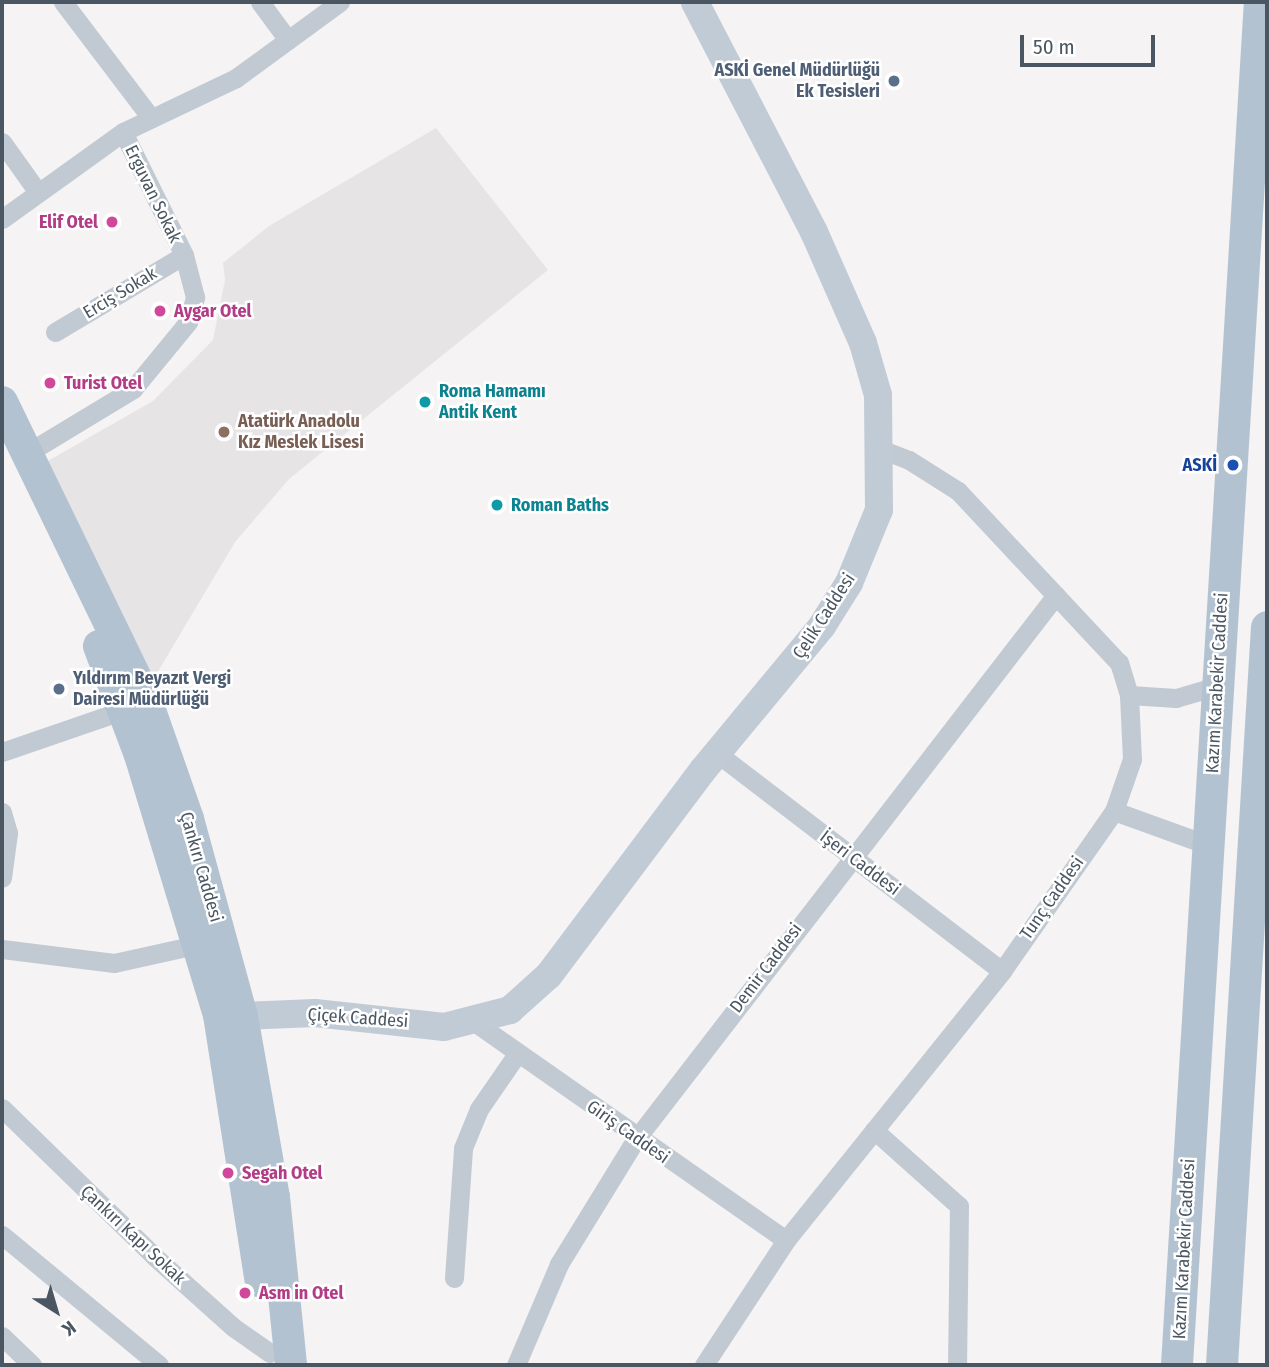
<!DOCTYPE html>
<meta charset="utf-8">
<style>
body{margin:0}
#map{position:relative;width:1269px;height:1367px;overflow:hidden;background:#f5f3f3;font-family:"Fira Sans Condensed",sans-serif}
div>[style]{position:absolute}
.education>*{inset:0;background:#e6e4e5}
.street>*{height:19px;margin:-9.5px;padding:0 9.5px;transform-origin:9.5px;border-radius:9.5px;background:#c1cad2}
.secondary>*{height:28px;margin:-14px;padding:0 14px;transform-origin:14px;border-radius:14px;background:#c1cbd6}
.primary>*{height:32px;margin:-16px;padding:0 16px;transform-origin:16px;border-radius:16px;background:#b3c2d1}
.dots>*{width:19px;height:19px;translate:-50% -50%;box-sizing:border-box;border:4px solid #fff;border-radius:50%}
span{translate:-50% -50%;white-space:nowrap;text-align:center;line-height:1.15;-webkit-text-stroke:5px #fff;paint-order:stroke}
.service-label{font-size:18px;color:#4e5e75;font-weight:700}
.right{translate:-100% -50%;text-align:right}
.left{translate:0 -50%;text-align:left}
.street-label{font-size:18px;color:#4a5661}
.hotel-label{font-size:18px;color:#b23c85;font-weight:700}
.culture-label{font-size:18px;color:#0d838f;font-weight:700}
.education-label{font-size:18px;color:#785e54;font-weight:700}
.transit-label{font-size:18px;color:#164399;font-weight:700}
.frame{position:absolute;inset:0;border:4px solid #4a5661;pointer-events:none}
.north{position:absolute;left:21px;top:1276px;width:70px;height:70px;-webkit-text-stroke:5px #fff;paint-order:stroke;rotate:143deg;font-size:19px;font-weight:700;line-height:28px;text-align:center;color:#4a5661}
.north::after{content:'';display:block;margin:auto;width:24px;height:32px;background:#4a5661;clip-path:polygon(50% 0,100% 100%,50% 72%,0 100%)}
.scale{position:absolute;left:1020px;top:35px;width:135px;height:32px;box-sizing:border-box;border:4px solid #4a5661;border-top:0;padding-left:9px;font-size:21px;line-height:24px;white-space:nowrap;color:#4a5661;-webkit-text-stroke:5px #fff;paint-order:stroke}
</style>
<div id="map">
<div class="education">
<i style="clip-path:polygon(436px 128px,548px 270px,289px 479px,235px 542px,154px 678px,46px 462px,153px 401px,213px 340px,225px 280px,223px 263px,269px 226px)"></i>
</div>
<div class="street">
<i style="left:63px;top:2px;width:146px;rotate:52.8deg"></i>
<i style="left:260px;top:2px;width:47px;rotate:53.6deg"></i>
<i style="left:2px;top:142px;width:60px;rotate:54.5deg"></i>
<i style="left:2px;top:219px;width:149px;rotate:-35.7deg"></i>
<i style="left:123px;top:132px;width:125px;rotate:-25.5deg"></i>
<i style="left:236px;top:78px;width:129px;rotate:-36.2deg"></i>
<i style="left:55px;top:332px;width:150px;rotate:-30.8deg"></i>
<i style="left:29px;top:452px;width:122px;rotate:-31.2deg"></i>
<i style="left:133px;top:389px;width:87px;rotate:-50.6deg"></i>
<i style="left:188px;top:322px;width:26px;rotate:-74deg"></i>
<i style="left:195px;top:297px;width:43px;rotate:-104.7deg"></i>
<i style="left:184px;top:255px;width:137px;rotate:-116.4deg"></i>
<i style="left:1129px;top:695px;width:47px;rotate:3.7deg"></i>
<i style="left:1176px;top:698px;width:43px;rotate:-16.3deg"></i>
<i style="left:2px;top:752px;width:129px;rotate:-19deg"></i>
<i style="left:718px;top:754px;width:357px;rotate:37.4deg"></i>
<i style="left:1114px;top:811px;width:100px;rotate:19.9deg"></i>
<i style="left:2px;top:812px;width:22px;rotate:74deg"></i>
<i style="left:8px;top:833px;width:45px;rotate:97.6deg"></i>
<i style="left:2px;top:949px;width:113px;rotate:7.1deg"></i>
<i style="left:114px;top:963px;width:88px;rotate:-12.5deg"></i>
<i style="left:473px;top:1021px;width:382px;rotate:35deg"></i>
<i style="left:2px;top:1108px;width:214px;rotate:44.2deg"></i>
<i style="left:155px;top:1257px;width:105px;rotate:41.9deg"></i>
<i style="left:233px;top:1327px;width:45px;rotate:35.1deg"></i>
<i style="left:874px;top:1130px;width:114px;rotate:41.8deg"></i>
<i style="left:959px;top:1206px;width:159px;rotate:90.7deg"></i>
<i style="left:2px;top:1235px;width:204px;rotate:39.6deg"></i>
<i style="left:454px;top:1278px;width:130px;rotate:-86deg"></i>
<i style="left:463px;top:1148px;width:42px;rotate:-67.7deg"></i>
<i style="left:479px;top:1109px;width:67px;rotate:-55.4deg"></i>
<i style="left:2px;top:1336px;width:42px;rotate:44deg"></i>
<i style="left:516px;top:1365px;width:110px;rotate:-66.9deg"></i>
<i style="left:559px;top:1264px;width:147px;rotate:-58.4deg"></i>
<i style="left:636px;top:1139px;width:687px;rotate:-52.33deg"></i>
<i style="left:704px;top:1365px;width:149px;rotate:-56.7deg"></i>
<i style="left:786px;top:1240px;width:345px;rotate:-51.2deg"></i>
<i style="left:1002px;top:971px;width:195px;rotate:-55deg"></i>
<i style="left:1114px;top:811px;width:55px;rotate:-70.9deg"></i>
<i style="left:1132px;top:759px;width:64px;rotate:-92.7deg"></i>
<i style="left:1129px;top:695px;width:34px;rotate:-107deg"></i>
<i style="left:1119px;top:663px;width:236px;rotate:-133.1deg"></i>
<i style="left:958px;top:491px;width:58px;rotate:-147.7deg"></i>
<i style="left:909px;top:460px;width:30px;rotate:-159deg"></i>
</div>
<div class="secondary">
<i style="left:242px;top:1016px;width:73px;rotate:-2.4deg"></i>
<i style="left:315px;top:1013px;width:130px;rotate:6.2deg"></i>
<i style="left:444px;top:1027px;width:68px;rotate:-14.4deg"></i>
<i style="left:510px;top:1010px;width:52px;rotate:-41.9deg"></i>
<i style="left:549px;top:975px;width:256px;rotate:-53.1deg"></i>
<i style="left:703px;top:770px;width:187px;rotate:-50.4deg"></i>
<i style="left:822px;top:626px;width:51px;rotate:-57.9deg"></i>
<i style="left:849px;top:583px;width:79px;rotate:-67.7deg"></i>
<i style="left:879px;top:510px;width:115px;rotate:-90.5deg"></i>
<i style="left:878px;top:395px;width:54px;rotate:-106.1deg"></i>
<i style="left:863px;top:343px;width:121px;rotate:-113.8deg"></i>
<i style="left:814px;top:232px;width:259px;rotate:-117.4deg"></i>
</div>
<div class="primary">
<i style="left:2px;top:402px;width:327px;rotate:64.1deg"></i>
<i style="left:145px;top:696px;width:130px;rotate:70.7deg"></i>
<i style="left:188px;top:819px;width:204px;rotate:74.7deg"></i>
<i style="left:242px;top:1016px;width:184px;rotate:80deg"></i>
<i style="left:274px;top:1197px;width:169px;rotate:84.2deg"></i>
<i style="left:99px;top:646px;width:116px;rotate:69.4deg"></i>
<i style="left:140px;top:755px;width:272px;rotate:73.1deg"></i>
<i style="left:219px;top:1015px;width:270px;rotate:81.1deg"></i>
<i style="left:1177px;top:1365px;width:1366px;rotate:-86.52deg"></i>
<i style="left:1222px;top:1365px;width:739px;rotate:-86.51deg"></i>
</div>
<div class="dots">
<i style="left:894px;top:81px;background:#5c6f8a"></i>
<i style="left:112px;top:222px;background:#d1479c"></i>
<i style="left:160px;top:311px;background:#d1479c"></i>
<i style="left:50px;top:383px;background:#d1479c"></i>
<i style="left:425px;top:402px;background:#0f9aa8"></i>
<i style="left:224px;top:432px;background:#8d6e63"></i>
<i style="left:1233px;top:465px;background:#1a4fb4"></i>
<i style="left:497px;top:505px;background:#0f9aa8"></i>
<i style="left:59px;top:689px;background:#5c6f8a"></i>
<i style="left:228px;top:1173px;background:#d1479c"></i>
<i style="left:245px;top:1293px;background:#d1479c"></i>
</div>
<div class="service-label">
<span class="right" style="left:880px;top:81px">ASKİ Genel Müdürlüğü<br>Ek Tesisleri</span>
<span class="left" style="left:73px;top:689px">Yıldırım Beyazıt Vergi<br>Dairesi Müdürlüğü</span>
</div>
<div class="street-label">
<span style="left:153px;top:194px;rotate:64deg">Erguvan Sokak</span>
<span style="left:120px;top:293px;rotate:-31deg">Erciş Sokak</span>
<span style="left:824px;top:616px;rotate:-57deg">Çelik Caddesi</span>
<span style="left:1217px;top:683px;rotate:-87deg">Kazım Karabekir Caddesi</span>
<span style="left:860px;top:863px;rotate:37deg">İşeri Caddesi</span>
<span style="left:201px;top:867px;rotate:74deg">Çankırı Caddesi</span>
<span style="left:1052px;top:898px;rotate:-55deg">Tunç Caddesi</span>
<span style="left:766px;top:968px;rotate:-53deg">Demir Caddesi</span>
<span style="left:358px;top:1018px;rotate:4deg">Çiçek Caddesi</span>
<span style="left:628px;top:1132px;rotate:35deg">Giriş Caddesi</span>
<span style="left:133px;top:1235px;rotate:43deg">Çankırı Kapı Sokak</span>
<span style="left:1184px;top:1249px;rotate:-87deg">Kazım Karabekir Caddesi</span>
</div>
<div class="hotel-label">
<span class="right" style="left:98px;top:222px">Elif Otel</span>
<span class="left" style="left:174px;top:311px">Aygar Otel</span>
<span class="left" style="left:64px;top:383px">Turist Otel</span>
<span class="left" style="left:242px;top:1173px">Segah Otel</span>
<span class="left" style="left:259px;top:1293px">Asm in Otel</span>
</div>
<div class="culture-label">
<span class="left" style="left:439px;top:402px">Roma Hamamı<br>Antik Kent</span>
<span class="left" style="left:511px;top:505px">Roman Baths</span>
</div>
<div class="education-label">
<span class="left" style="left:238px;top:432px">Atatürk Anadolu<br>Kız Meslek Lisesi</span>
</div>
<div class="transit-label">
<span class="right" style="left:1217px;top:465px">ASKİ</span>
</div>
<div class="frame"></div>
<div class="north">K</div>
<div class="scale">50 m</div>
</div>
